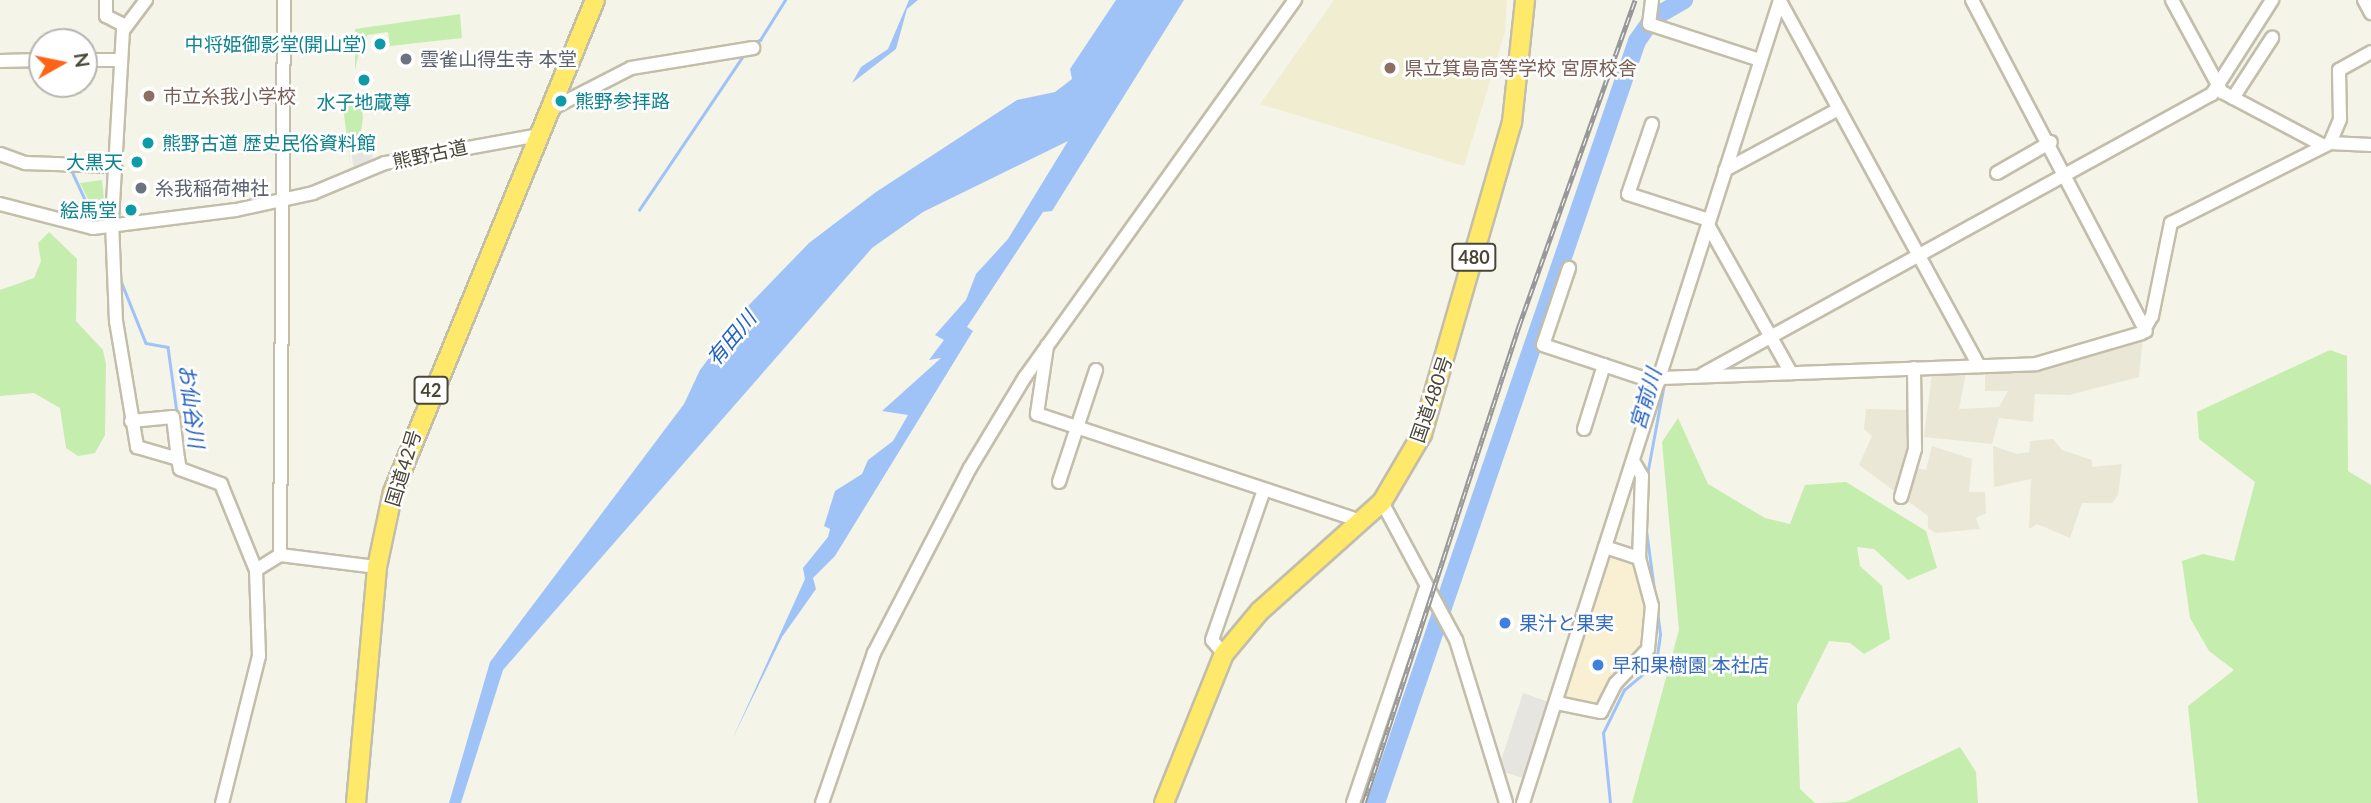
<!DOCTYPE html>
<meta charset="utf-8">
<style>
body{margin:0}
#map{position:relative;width:2371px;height:803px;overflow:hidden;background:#f5f4e8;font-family:Lato,"Noto Sans JP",sans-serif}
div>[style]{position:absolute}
.residential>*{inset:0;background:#eae7d6}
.commercial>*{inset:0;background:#f9efd2}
.education>*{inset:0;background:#f0edd1}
.green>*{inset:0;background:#c5edae}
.parking>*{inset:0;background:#e6e5e0}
.water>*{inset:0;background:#a0c3f7}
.stream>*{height:2.5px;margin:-1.25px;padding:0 1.25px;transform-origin:1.25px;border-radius:1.25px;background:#a0c3f7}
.river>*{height:18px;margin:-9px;padding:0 9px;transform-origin:9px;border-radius:9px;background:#a0c3f7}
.roads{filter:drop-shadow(2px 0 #c2beaa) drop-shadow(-2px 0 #c2beaa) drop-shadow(0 2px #c2beaa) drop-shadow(0 -2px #c2beaa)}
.minor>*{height:12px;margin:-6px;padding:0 6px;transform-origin:6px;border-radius:6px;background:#fff}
.highway>*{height:18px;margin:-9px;padding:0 9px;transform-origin:9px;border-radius:9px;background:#ffe96a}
.rail>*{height:5px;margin-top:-2.5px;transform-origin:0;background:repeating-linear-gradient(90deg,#fff 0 8px,#989898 0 16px);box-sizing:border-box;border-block:2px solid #989898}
.dots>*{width:19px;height:19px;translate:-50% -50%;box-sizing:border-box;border:4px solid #fff;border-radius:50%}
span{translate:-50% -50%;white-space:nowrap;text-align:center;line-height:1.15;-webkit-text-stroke:5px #fff;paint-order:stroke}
.shield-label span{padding:2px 5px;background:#fff;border:2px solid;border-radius:5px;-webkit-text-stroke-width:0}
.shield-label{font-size:18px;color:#4a4636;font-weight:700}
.culture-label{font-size:19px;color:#0d838f}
.right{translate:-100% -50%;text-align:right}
.left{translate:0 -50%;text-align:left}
.worship-label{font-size:19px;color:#5b616d}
.education-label{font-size:19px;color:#785e54}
.street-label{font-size:19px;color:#4a4636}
.shop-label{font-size:19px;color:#366cbe}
.water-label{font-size:21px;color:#2562c0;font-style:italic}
.north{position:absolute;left:28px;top:28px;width:70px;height:70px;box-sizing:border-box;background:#fff;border:2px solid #b7b5af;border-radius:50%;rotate:81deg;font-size:19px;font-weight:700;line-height:28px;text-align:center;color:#4a4636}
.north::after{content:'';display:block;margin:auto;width:24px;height:32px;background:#ff6416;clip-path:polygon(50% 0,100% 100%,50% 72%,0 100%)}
</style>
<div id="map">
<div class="residential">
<i style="clip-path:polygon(2143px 337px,2139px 377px,2069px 395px,2035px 394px,2033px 422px,1999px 418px,1992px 444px,1924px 437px,1932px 373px,1966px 372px,1959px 409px,1999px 407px,2008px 391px,1985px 391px,1985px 369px,2067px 363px)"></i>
<i style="clip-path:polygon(1866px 409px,1909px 410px,1907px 466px,1926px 470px,1932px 446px,1972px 459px,1969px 492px,1985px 492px,1986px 513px,1976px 518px,1980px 529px,1936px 533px,1928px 528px,1928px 516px,1859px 465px,1872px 436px,1864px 429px)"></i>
<i style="clip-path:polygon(2053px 439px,2062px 450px,2092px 460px,2092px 467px,2122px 464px,2118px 495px,2112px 503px,2082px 503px,2070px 538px,2037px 524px,2029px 529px,2031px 479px,1994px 487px,1993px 446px,2017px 454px,2029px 452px,2030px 441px)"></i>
</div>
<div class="commercial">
<i style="clip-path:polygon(1608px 551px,1636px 560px,1649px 596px,1647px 646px,1602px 708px,1564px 702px)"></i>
</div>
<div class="education">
<i style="clip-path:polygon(1334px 0,1507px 0,1505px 32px,1464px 166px,1260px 104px)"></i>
</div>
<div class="green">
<i style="clip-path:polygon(460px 14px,462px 38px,390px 46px,388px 32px,367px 35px,367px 51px,359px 52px,355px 70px,355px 29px)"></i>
<i style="clip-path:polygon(350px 105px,362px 109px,363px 118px,360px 137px,348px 141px,351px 170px,343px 106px)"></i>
<i style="clip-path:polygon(102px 180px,106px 218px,99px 222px,80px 183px)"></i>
<i style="clip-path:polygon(49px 232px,77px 259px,76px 321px,103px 350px,106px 364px,105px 435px,95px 453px,78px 456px,66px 448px,60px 408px,34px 393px,0 396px,0 290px,34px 278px,41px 261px,38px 243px)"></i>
<i style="clip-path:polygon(2330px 350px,2347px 356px,2348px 471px,2371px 485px,2371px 803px,2198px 803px,2188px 706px,2234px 670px,2209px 651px,2190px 618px,2182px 561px,2203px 554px,2234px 561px,2255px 482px,2199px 439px,2197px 412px)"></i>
<i style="clip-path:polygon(1678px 418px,1708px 484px,1765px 518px,1790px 524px,1805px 485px,1846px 482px,1926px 531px,1937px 568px,1908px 580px,1874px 549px,1857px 547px,1860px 566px,1882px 586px,1890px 639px,1864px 654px,1850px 643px,1829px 641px,1797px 705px,1800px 789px,1815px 803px,1632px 803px,1679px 630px,1662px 442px)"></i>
<i style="clip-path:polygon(1960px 747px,1976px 772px,1978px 803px,1822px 803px,1846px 802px)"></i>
</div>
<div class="parking">
<i style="clip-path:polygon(367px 136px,374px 163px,354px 169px,349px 141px)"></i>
<i style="clip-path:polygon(1523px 693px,1548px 702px,1523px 778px,1504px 772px,1501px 761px)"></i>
</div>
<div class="water">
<i style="clip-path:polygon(909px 0,918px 0,907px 9px,896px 49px,852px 83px,861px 67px,888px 49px)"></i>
<i style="clip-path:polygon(1116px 0,1184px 0,1052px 211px,1043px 212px,967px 327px,973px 331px,835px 556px,813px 578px,816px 589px,782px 637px,732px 740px,805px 579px,803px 568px,828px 537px,830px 529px,824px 526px,835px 491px,862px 474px,868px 460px,893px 441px,908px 415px,882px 411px,941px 358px,929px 360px,944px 340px,935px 335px,966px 300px,976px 274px,1008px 239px,1068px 141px,923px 212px,872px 248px,503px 670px,461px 803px,449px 803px,490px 662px,684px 404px,700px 370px,749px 305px,809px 243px,876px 192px,1017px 100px,1055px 92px,1072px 79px,1070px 69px)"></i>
</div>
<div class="stream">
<i style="left:750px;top:44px;width:11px;rotate:-22deg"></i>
<i style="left:760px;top:40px;width:47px;rotate:-58deg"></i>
<i style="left:116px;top:51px;width:24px;rotate:-85deg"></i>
<i style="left:71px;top:169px;width:60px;rotate:65.2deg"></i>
<i style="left:639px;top:210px;width:189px;rotate:-56deg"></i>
<i style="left:119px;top:276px;width:72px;rotate:68.1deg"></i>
<i style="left:146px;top:343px;width:22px;rotate:10deg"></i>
<i style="left:168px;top:347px;width:67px;rotate:82.2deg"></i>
<i style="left:1647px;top:475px;width:94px;rotate:-79.5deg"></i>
<i style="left:1610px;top:803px;width:70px;rotate:-95.7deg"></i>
<i style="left:1603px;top:733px;width:48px;rotate:-64deg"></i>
<i style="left:1624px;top:690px;width:42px;rotate:-40.2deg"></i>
<i style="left:1656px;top:663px;width:29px;rotate:-82deg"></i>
<i style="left:1660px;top:634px;width:104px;rotate:-97.7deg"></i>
</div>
<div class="river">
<i style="left:1376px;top:803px;width:805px;rotate:-71.09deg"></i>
<i style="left:1637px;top:41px;width:28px;rotate:-55deg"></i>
<i style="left:1653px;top:18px;width:36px;rotate:-30deg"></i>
</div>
<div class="roads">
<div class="minor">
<i style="left:106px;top:0;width:16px;rotate:90deg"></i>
<i style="left:106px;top:16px;width:20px;rotate:27deg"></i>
<i style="left:146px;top:0;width:38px;rotate:127deg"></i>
<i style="left:123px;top:30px;width:192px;rotate:93.3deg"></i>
<i style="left:112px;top:222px;width:99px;rotate:87.7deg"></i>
<i style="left:116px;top:321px;width:128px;rotate:80.5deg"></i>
<i style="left:137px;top:447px;width:43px;rotate:16.3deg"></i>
<i style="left:178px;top:459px;width:10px;rotate:79deg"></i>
<i style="left:180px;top:469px;width:44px;rotate:20.1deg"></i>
<i style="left:221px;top:484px;width:93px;rotate:67.9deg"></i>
<i style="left:256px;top:570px;width:86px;rotate:88deg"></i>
<i style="left:259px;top:656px;width:152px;rotate:104.1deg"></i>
<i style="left:1652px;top:0;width:24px;rotate:97deg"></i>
<i style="left:1649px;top:24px;width:117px;rotate:18deg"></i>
<i style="left:1972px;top:0;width:374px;rotate:62.3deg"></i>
<i style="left:2172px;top:0;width:105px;rotate:61.5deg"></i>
<i style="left:2222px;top:92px;width:115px;rotate:27.9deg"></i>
<i style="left:2364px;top:0;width:15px;rotate:62deg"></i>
<i style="left:1780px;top:1px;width:416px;rotate:61.4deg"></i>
<i style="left:84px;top:60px;width:37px"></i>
<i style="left:0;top:61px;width:42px;rotate:-1.4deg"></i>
<i style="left:2233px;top:98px;width:72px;rotate:-57deg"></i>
<i style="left:549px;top:110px;width:92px;rotate:-27.1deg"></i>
<i style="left:631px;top:68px;width:124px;rotate:-9.3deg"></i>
<i style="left:1652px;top:124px;width:74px;rotate:108.9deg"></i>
<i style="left:1628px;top:194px;width:85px;rotate:17.8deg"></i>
<i style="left:2330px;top:143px;width:41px;rotate:2.8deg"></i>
<i style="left:0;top:154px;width:27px;rotate:20deg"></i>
<i style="left:25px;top:163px;width:89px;rotate:1.9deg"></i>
<i style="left:1725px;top:170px;width:129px;rotate:-28.2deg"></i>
<i style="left:1997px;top:173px;width:62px;rotate:-29.9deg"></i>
<i style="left:0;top:204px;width:96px;rotate:14.5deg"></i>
<i style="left:93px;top:228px;width:144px;rotate:-7.2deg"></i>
<i style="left:236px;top:210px;width:79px;rotate:-12.4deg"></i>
<i style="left:313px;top:193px;width:78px;rotate:-22.6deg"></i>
<i style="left:385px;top:163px;width:157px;rotate:-10.3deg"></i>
<i style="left:1708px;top:225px;width:170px;rotate:60.7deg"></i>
<i style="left:1569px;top:268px;width:81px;rotate:108.7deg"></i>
<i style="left:1543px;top:345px;width:121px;rotate:18.3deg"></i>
<i style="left:1047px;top:346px;width:69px;rotate:98.4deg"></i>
<i style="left:1037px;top:414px;width:341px;rotate:18.3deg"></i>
<i style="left:1703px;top:374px;width:581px;rotate:-28.82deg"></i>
<i style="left:2212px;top:94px;width:112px;rotate:-57.4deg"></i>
<i style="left:1660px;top:378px;width:376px;rotate:-2.1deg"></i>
<i style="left:2036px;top:364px;width:110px;rotate:-16.3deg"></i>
<i style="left:2142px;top:333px;width:20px;rotate:-60deg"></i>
<i style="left:2152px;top:316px;width:95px;rotate:-78.5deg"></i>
<i style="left:2171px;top:223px;width:178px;rotate:-26.7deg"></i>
<i style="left:2330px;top:143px;width:26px;rotate:-67deg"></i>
<i style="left:2340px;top:119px;width:49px;rotate:-91.2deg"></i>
<i style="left:2339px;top:70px;width:37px;rotate:-29deg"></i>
<i style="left:131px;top:421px;width:42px;rotate:-5.4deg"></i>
<i style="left:173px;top:417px;width:42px;rotate:83.2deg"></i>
<i style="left:1584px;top:429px;width:67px;rotate:-72.6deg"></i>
<i style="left:1059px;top:482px;width:118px;rotate:-71.7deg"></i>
<i style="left:1901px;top:497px;width:50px;rotate:-73.7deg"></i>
<i style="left:1915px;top:449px;width:81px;rotate:-90.7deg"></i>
<i style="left:1382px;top:502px;width:157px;rotate:61.8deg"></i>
<i style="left:1456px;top:640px;width:170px;rotate:72.9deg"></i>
<i style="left:1605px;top:547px;width:36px;rotate:18deg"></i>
<i style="left:280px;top:555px;width:555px;rotate:-89.59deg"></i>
<i style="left:256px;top:570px;width:28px;rotate:-32deg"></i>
<i style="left:280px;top:555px;width:98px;rotate:7.1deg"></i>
<i style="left:1224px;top:654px;width:18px;rotate:-131deg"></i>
<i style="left:1212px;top:640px;width:159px;rotate:-70.9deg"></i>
<i style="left:1557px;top:703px;width:45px;rotate:11.6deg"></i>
<i style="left:1601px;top:712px;width:33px;rotate:-63deg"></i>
<i style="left:1616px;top:683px;width:47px;rotate:-46.7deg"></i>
<i style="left:1648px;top:649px;width:43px;rotate:-84.7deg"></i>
<i style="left:1652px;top:606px;width:50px;rotate:-105.2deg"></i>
<i style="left:1639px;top:558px;width:82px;rotate:-87.9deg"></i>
<i style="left:1642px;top:476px;width:17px;rotate:-121deg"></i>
<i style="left:822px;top:803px;width:159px;rotate:-70.9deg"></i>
<i style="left:874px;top:653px;width:208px;rotate:-62.6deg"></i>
<i style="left:970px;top:468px;width:106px;rotate:-58.9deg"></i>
<i style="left:1025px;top:377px;width:464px;rotate:-54.4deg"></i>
<i style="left:1353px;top:803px;width:225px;rotate:-71.3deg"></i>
<i style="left:1523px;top:803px;width:843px;rotate:-72.25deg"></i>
</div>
<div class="highway">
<i style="left:356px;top:803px;width:237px;rotate:-84.9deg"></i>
<i style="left:377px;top:567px;width:77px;rotate:-78deg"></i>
<i style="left:393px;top:492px;width:532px;rotate:-67.68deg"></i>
<i style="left:1164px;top:803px;width:161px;rotate:-68.1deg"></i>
<i style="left:1224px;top:654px;width:56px;rotate:-50.1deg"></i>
<i style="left:1260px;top:611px;width:164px;rotate:-41.8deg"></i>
<i style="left:1382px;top:502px;width:79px;rotate:-59.5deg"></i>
<i style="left:1422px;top:434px;width:325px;rotate:-73.9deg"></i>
<i style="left:1512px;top:122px;width:123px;rotate:-83.9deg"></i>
</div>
</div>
<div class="rail">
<i style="left:1364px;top:803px;width:502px;rotate:-72deg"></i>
<i style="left:1519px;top:326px;width:346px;rotate:-70.4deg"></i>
</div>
<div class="dots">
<i style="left:380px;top:44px;background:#0f9aa8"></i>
<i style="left:406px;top:59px;background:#6b7280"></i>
<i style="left:1390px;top:68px;background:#8d6e63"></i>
<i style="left:364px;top:80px;background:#0f9aa8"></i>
<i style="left:149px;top:96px;background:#8d6e63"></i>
<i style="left:561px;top:101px;background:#0f9aa8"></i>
<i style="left:148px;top:143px;background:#0f9aa8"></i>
<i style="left:137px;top:162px;background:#0f9aa8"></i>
<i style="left:141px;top:188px;background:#6b7280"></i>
<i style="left:131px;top:210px;background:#0f9aa8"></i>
<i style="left:1505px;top:623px;background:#3f7fe0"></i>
<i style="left:1598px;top:665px;background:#3f7fe0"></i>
</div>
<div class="shield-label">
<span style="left:1474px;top:257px">480</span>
<span style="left:431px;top:390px">42</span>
</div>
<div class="culture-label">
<span class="right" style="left:366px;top:44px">中将姫御影堂(開山堂)</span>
<span class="left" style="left:575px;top:101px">熊野参拝路</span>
<span style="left:364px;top:102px">水子地蔵尊</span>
<span class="left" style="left:162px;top:143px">熊野古道 歴史民俗資料館</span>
<span class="right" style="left:123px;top:162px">大黒天</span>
<span class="right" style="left:117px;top:210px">絵馬堂</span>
</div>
<div class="worship-label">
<span class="left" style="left:420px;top:59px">雲雀山得生寺 本堂</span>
<span class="left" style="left:155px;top:188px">糸我稲荷神社</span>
</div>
<div class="education-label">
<span class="left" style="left:1404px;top:68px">県立箕島高等学校 宮原校舎</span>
<span class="left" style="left:163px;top:96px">市立糸我小学校</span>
</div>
<div class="street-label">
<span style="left:430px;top:154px;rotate:-12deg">熊野古道</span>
<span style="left:1431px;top:399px;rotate:-71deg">国道480号</span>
<span style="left:403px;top:468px;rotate:-73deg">国道42号</span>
</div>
<div class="shop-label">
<span class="left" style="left:1519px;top:623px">果汁と果実</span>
<span class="left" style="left:1612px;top:665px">早和果樹園 本社店</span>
</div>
<div class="water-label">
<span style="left:731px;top:338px;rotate:-50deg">有田川</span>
<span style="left:1645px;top:399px;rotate:-74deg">宮前川</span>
<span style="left:192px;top:406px;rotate:83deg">お仙谷川</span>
</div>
<div class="north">N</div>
</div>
